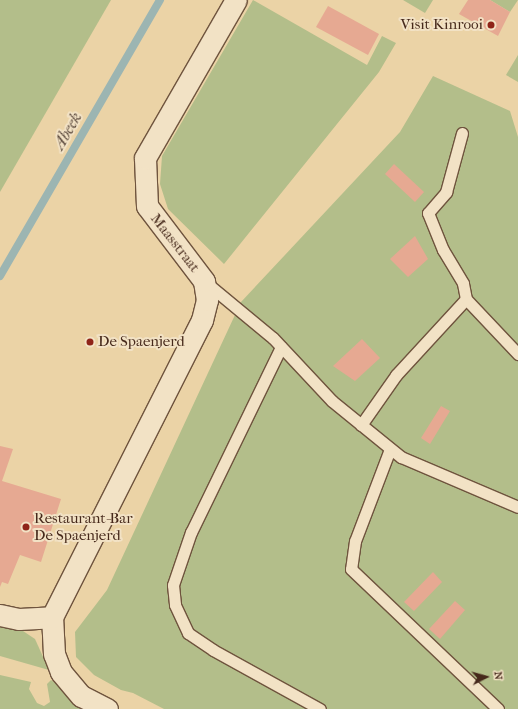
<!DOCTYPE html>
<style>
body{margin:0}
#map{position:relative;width:518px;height:709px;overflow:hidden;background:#ebd3a6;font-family:"IM FELL French Canon",serif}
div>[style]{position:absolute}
.green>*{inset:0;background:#b3be8a}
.stream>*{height:8px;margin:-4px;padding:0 4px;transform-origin:4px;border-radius:4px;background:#9cb5b2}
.building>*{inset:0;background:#e6a992}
.roads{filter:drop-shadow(1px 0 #6f543e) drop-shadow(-1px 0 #6f543e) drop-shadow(0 1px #6f543e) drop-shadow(0 -1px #6f543e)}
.lane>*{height:11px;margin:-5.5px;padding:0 5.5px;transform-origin:5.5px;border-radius:5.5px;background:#f2e2c5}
.street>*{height:21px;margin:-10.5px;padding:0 10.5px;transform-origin:10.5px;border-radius:10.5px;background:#f2e2c5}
.dots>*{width:11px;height:11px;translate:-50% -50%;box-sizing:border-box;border:2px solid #f2e2c5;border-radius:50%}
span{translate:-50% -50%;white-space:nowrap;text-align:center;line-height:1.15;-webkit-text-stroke:4px #f2e2c5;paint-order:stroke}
.poi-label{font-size:15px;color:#46291b}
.right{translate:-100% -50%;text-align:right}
.left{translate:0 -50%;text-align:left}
.street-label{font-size:15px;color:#46291b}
.water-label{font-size:16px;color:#574539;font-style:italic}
.north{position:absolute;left:466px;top:657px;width:40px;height:40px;-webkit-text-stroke:3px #f2e2c5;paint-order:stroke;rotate:84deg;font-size:11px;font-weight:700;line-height:16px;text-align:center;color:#46291b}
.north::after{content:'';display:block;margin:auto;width:14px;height:18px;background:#46291b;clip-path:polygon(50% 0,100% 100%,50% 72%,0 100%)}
</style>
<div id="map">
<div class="green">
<i style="clip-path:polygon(0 0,111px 0,0 192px)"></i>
<i style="clip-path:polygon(253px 0,367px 65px,382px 36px,396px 43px,379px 72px,224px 264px,168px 209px,160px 184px,162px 156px)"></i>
<i style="clip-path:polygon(403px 0,433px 0,425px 13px)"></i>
<i style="clip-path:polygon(490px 0,518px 0,510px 12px)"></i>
<i style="clip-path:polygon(518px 55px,518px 82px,506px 75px)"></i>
<i style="clip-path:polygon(433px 76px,510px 111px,518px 137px,518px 709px,164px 709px,133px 693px,121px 690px,94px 675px,76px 657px,75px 632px,107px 590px,241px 302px,400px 132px)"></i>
<i style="clip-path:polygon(0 622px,14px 625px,35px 639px,49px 670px,0 656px)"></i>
<i style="clip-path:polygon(0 675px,31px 682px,29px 689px,37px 703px,44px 706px,50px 702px,47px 684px,51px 680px,95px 709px,0 709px)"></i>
</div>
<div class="stream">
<i style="left:0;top:276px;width:319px;rotate:-59.9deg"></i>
</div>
<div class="building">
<i style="clip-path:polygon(468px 0,490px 0,510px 12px,498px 36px,459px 14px)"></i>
<i style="clip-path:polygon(328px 6px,379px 34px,368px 55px,316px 27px)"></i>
<i style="clip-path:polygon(394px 164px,424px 192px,415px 202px,385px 174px)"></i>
<i style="clip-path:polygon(415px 236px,428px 259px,408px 277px,390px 259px)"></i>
<i style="clip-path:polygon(362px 339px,380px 358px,355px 381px,333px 366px)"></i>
<i style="clip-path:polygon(441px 406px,450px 411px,430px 444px,421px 438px)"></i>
<i style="clip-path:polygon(0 446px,13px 449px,2px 481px,61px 499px,41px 562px,20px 555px,8px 584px,2px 582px,0 587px)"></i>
<i style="clip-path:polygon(433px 572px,442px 582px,414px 611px,404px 602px)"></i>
<i style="clip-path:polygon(455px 601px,465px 610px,440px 639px,429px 629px)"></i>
</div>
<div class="roads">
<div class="lane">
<i style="left:204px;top:281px;width:89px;rotate:39.6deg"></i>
<i style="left:273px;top:338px;width:86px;rotate:46.9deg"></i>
<i style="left:332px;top:401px;width:89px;rotate:39.1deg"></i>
<i style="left:401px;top:457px;width:127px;rotate:23.1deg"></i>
<i style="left:466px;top:299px;width:76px;rotate:46.6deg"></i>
<i style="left:281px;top:347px;width:206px;rotate:115.9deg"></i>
<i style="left:191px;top:532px;width:56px;rotate:108.8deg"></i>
<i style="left:173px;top:585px;width:20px;rotate:84deg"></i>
<i style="left:175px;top:605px;width:31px;rotate:65deg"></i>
<i style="left:188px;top:633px;width:30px;rotate:34deg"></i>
<i style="left:213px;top:650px;width:122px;rotate:28.9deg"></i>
<i style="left:361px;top:425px;width:61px;rotate:-55deg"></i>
<i style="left:396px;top:375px;width:103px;rotate:-47.4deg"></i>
<i style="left:466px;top:299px;width:16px;rotate:-101deg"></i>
<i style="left:463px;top:283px;width:39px;rotate:-121deg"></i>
<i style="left:443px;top:250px;width:40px;rotate:-112deg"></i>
<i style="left:428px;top:213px;width:28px;rotate:-49deg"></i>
<i style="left:446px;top:192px;width:61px;rotate:-74.8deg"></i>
<i style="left:390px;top:449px;width:98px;rotate:110.8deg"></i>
<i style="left:355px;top:541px;width:28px;rotate:98deg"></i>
<i style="left:351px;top:569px;width:203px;rotate:43.6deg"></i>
</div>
<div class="street">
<i style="left:0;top:615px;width:19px;rotate:12deg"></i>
<i style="left:19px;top:619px;width:33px;rotate:-3deg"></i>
<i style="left:107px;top:709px;width:29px;rotate:-153deg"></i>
<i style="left:81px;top:696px;width:31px;rotate:-130deg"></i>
<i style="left:61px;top:672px;width:19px;rotate:-111deg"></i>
<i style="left:54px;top:654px;width:37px;rotate:-93deg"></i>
<i style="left:52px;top:617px;width:333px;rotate:-63.2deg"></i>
<i style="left:202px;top:320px;width:21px;rotate:-76deg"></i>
<i style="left:207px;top:300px;width:19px;rotate:-99deg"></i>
<i style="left:204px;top:281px;width:94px;rotate:-127.2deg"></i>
<i style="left:147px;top:206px;width:48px;rotate:-92.4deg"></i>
<i style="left:145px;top:158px;width:182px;rotate:-60.1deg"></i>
</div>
</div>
<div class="dots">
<i style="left:491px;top:25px;background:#8f2418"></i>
<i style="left:90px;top:342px;background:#8f2418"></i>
<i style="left:26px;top:527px;background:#8f2418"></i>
</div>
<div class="poi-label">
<span class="right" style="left:483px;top:25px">Visit Kinrooi</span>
<span class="left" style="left:98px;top:342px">De Spaenjerd</span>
<span class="left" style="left:34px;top:527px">Restaurant-Bar<br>De Spaenjerd</span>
</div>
<div class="street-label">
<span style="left:175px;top:243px;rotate:52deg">Maasstraat</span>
</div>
<div class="water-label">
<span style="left:68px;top:131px;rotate:-60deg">Abeek</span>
</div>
<div class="north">N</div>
</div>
